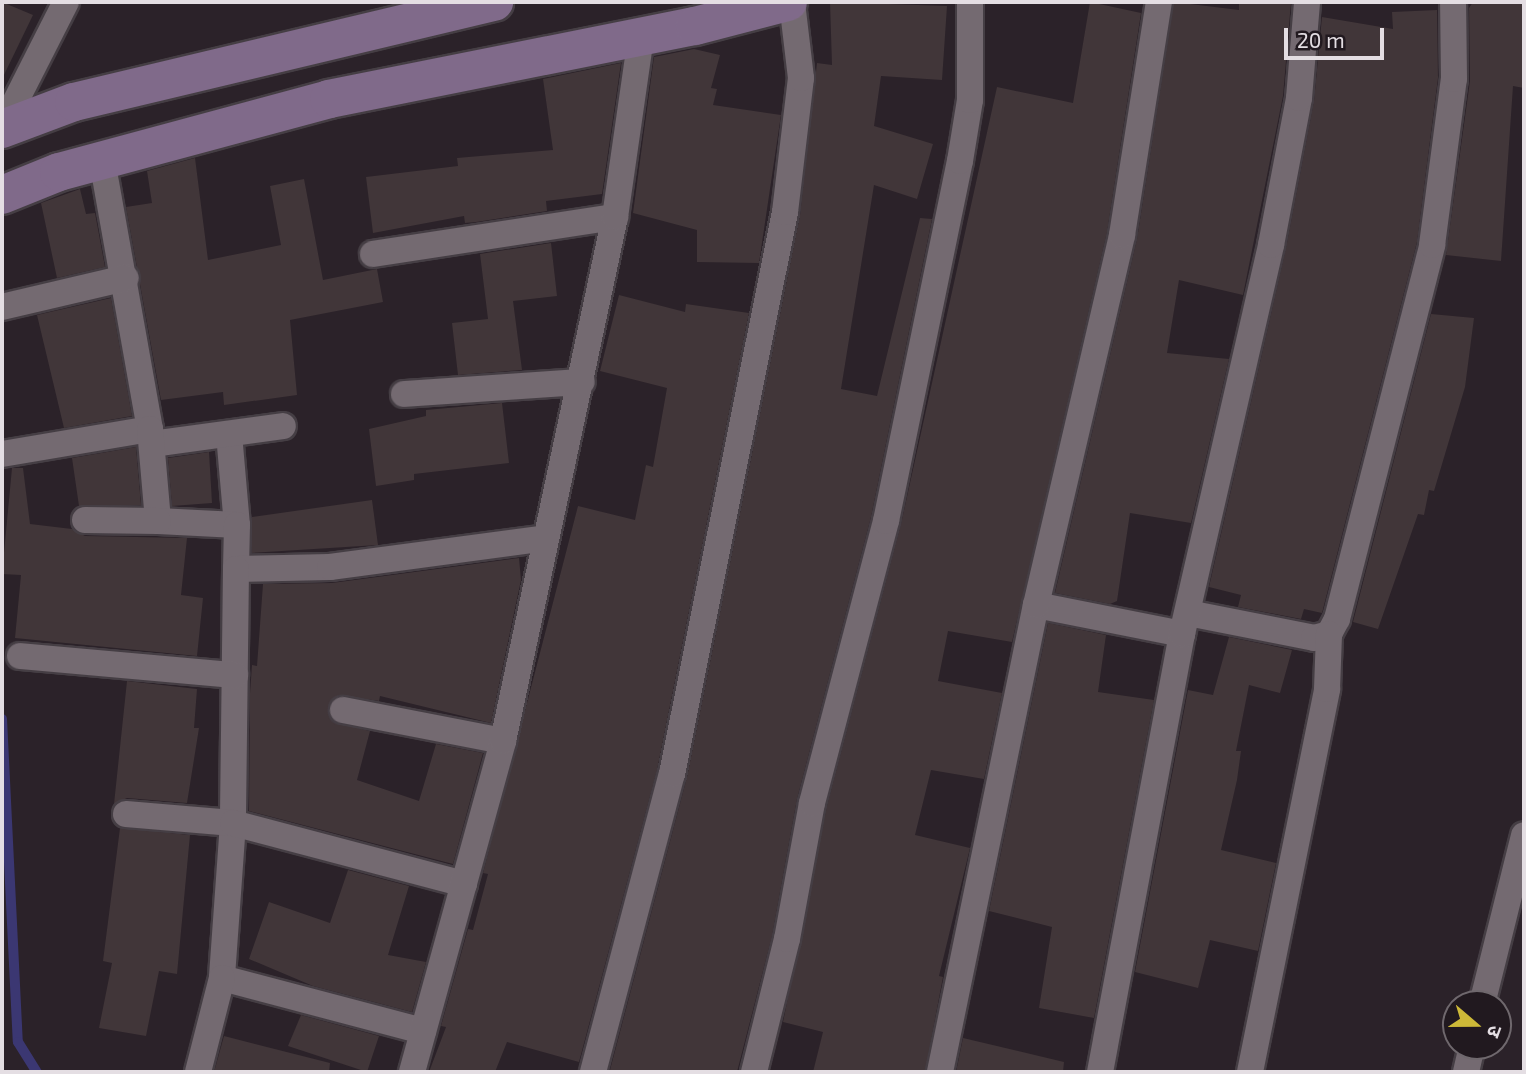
<!DOCTYPE html>
<meta charset="utf-8">
<style>
body{margin:0}
#map{position:relative;width:1526px;height:1074px;overflow:hidden;background:#2b2229;font-family:"Exo 2","Noto Sans Devanagari",sans-serif}
div>[style]{position:absolute}
.stream>*{height:10px;margin:-5px;padding:0 5px;transform-origin:5px;border-radius:5px;background:#3b3772}
.building>*{inset:0;background:#413639}
.roads{filter:drop-shadow(2px 0 #453e44) drop-shadow(-2px 0 #453e44) drop-shadow(0 2px #453e44) drop-shadow(0 -2px #453e44)}
.minor>*{height:26px;margin:-13px;padding:0 13px;transform-origin:13px;border-radius:13px;background:#746a71}
.secondary>*{height:38px;margin:-19px;padding:0 19px;transform-origin:19px;border-radius:19px;background:#806a8a}
span{translate:-50% -50%;white-space:nowrap;text-align:center;line-height:1.15;-webkit-text-stroke:6px #21191f;paint-order:stroke}
.frame{position:absolute;inset:0;border:4px solid #e4dee3;pointer-events:none}
.north{position:absolute;left:1442px;top:990px;width:70px;height:70px;box-sizing:border-box;background:#21191f;border:2px solid #6f686d;border-radius:50%;rotate:110deg;font-size:19px;font-weight:700;line-height:28px;text-align:center;color:#e4dee3}
.north::after{content:'';display:block;margin:auto;width:24px;height:32px;background:#cdb938;clip-path:polygon(50% 0,100% 100%,50% 72%,0 100%)}
.scale{position:absolute;left:1284px;top:28px;width:100px;height:32px;box-sizing:border-box;border:4px solid #e4dee3;border-top:0;padding-left:9px;font-size:21px;line-height:24px;white-space:nowrap;color:#e4dee3;-webkit-text-stroke:5px #21191f;paint-order:stroke}
</style>
<div id="map">
<div class="stream">
<i style="left:2px;top:719px;width:323px;rotate:87.2deg"></i>
<i style="left:18px;top:1042px;width:36px;rotate:58deg"></i>
</div>
<div class="building">
<i style="clip-path:polygon(2px 2px,33px 15px,2px 79px)"></i>
<i style="clip-path:polygon(830px 2px,947px 6px,942px 80px,881px 76px,874px 126px,933px 144px,917px 199px,874px 185px,841px 389px,877px 396px,920px 218px,932px 219px,871px 517px,797px 799px,772px 936px,737px 1072px,616px 1072px,610px 1070px,687px 777px,800px 215px,817px 63px,832px 65px)"></i>
<i style="clip-path:polygon(1090px 2px,1141px 13px,1107px 232px,1012px 642px,948px 631px,938px 681px,1002px 693px,984px 779px,931px 770px,915px 835px,970px 848px,939px 976px,943px 977px,925px 1072px,813px 1072px,823px 1032px,783px 1022px,827px 806px,901px 524px,997px 87px,1073px 103px)"></i>
<i style="clip-path:polygon(1174px 2px,1239px 10px,1239px 2px,1291px 2px,1283px 96px,1243px 295px,1179px 280px,1167px 353px,1229px 359px,1191px 523px,1130px 513px,1117px 601px,1110px 604px,1055px 593px,1137px 239px)"></i>
<i style="clip-path:polygon(1473px 2px,1524px 2px,1524px 88px,1513px 86px,1501px 261px,1446px 255px,1470px 81px,1469px 8px)"></i>
<i style="clip-path:polygon(1437px 10px,1438px 78px,1417px 242px,1322px 613px,1304px 609px,1301px 619px,1238px 607px,1241px 595px,1209px 587px,1286px 248px,1314px 101px,1322px 17px,1393px 29px,1392px 12px)"></i>
<i style="clip-path:polygon(694px 49px,720px 55px,711px 88px,717px 89px,713px 105px,781px 115px,759px 263px,697px 262px,697px 230px,633px 213px,654px 57px)"></i>
<i style="clip-path:polygon(621px 63px,602px 194px,546px 201px,547px 211px,476px 222px,465px 223px,464px 216px,373px 233px,366px 177px,458px 166px,457px 158px,553px 150px,543px 79px)"></i>
<i style="clip-path:polygon(195px 158px,208px 260px,281px 245px,270px 186px,304px 179px,323px 280px,377px 269px,383px 302px,290px 320px,297px 395px,224px 405px,223px 392px,161px 400px,126px 207px,152px 203px,147px 171px)"></i>
<i style="clip-path:polygon(80px 189px,86px 214px,95px 213px,105px 267px,57px 278px,41px 203px)"></i>
<i style="clip-path:polygon(551px 243px,557px 296px,513px 301px,522px 370px,458px 375px,452px 323px,488px 319px,480px 254px)"></i>
<i style="clip-path:polygon(619px 295px,685px 312px,686px 304px,749px 313px,657px 770px,579px 1062px,507px 1042px,495px 1072px,429px 1072px,446px 1027px,441px 1026px,468px 929px,473px 930px,488px 874px,483px 873px,578px 506px,635px 520px,646px 465px,653px 467px,667px 388px,600px 371px)"></i>
<i style="clip-path:polygon(111px 298px,132px 416px,64px 428px,37px 315px)"></i>
<i style="clip-path:polygon(1431px 314px,1474px 318px,1465px 387px,1434px 491px,1429px 490px,1424px 515px,1418px 514px,1378px 629px,1353px 622px)"></i>
<i style="clip-path:polygon(502px 403px,509px 463px,414px 474px,414px 480px,376px 486px,369px 429px,426px 416px,426px 410px)"></i>
<i style="clip-path:polygon(136px 447px,141px 505px,79px 506px,72px 458px)"></i>
<i style="clip-path:polygon(209px 452px,212px 503px,172px 506px,168px 458px)"></i>
<i style="clip-path:polygon(12px 468px,23px 468px,30px 524px,72px 529px,85px 536px,187px 538px,181px 595px,203px 598px,197px 656px,15px 638px,21px 575px,2px 574px)"></i>
<i style="clip-path:polygon(372px 500px,378px 545px,252px 553px,252px 517px)"></i>
<i style="clip-path:polygon(519px 558px,521px 580px,491px 723px,380px 696px,379px 701px,339px 695px,328px 706px,333px 722px,370px 731px,357px 780px,419px 801px,436px 744px,483px 753px,453px 864px,249px 811px,250px 693px,252px 665px,257px 666px,263px 584px,332px 583px)"></i>
<i style="clip-path:polygon(1048px 623px,1106px 635px,1098px 692px,1154px 700px,1094px 1018px,1039px 1008px,1052px 927px,989px 911px)"></i>
<i style="clip-path:polygon(1229px 637px,1292px 650px,1280px 693px,1249px 685px,1236px 751px,1241px 751px,1237px 780px,1221px 850px,1276px 863px,1258px 951px,1210px 940px,1198px 988px,1135px 972px,1188px 690px,1213px 695px)"></i>
<i style="clip-path:polygon(127px 681px,197px 689px,194px 728px,199px 728px,187px 803px,127px 798px,114px 804px)"></i>
<i style="clip-path:polygon(120px 828px,190px 835px,177px 974px,159px 971px,146px 1036px,99px 1028px,112px 963px,103px 961px)"></i>
<i style="clip-path:polygon(348px 870px,409px 886px,388px 955px,426px 962px,412px 1012px,313px 986px,249px 959px,269px 902px,330px 923px)"></i>
<i style="clip-path:polygon(301px 1015px,379px 1036px,367px 1072px,288px 1046px)"></i>
<i style="clip-path:polygon(224px 1036px,330px 1063px,329px 1072px,214px 1072px)"></i>
<i style="clip-path:polygon(963px 1038px,1064px 1062px,1063px 1072px,956px 1072px)"></i>
</div>
<div class="roads">
<div class="minor">
<i style="left:2px;top:128px;width:141px;rotate:-63.1deg"></i>
<i style="left:102px;top:160px;width:273px;rotate:79.9deg"></i>
<i style="left:373px;top:254px;width:245px;rotate:-8.7deg"></i>
<i style="left:2px;top:307px;width:127px;rotate:-13.2deg"></i>
<i style="left:404px;top:394px;width:178px;rotate:-3.9deg"></i>
<i style="left:229px;top:434px;width:91px;rotate:85deg"></i>
<i style="left:152px;top:444px;width:132px;rotate:-7.8deg"></i>
<i style="left:2px;top:454px;width:150px;rotate:-9.6deg"></i>
<i style="left:150px;top:429px;width:92px;rotate:85deg"></i>
<i style="left:158px;top:521px;width:79px;rotate:2.9deg"></i>
<i style="left:237px;top:525px;width:44px;rotate:91.3deg"></i>
<i style="left:236px;top:569px;width:94px;rotate:-1.2deg"></i>
<i style="left:330px;top:567px;width:218px;rotate:-7.6deg"></i>
<i style="left:85px;top:520px;width:73px;rotate:0.8deg"></i>
<i style="left:236px;top:569px;width:254px;rotate:90.7deg"></i>
<i style="left:233px;top:823px;width:155px;rotate:94.1deg"></i>
<i style="left:222px;top:978px;width:208px;rotate:14.8deg"></i>
<i style="left:1036px;top:605px;width:149px;rotate:11.2deg"></i>
<i style="left:1188px;top:613px;width:128px;rotate:11.2deg"></i>
<i style="left:1314px;top:638px;width:16px;rotate:-15deg"></i>
<i style="left:1329px;top:634px;width:17px;rotate:-62deg"></i>
<i style="left:1337px;top:619px;width:386px;rotate:-75.7deg"></i>
<i style="left:1432px;top:245px;width:167px;rotate:-82.5deg"></i>
<i style="left:1454px;top:79px;width:77px;rotate:-90.7deg"></i>
<i style="left:20px;top:656px;width:216px;rotate:5.1deg"></i>
<i style="left:343px;top:710px;width:163px;rotate:11deg"></i>
<i style="left:126px;top:814px;width:107px;rotate:4.8deg"></i>
<i style="left:233px;top:823px;width:239px;rotate:14.8deg"></i>
<i style="left:1482px;top:1004px;width:174px;rotate:-76deg"></i>
<i style="left:198px;top:1072px;width:97px;rotate:-75.7deg"></i>
<i style="left:412px;top:1072px;width:343px;rotate:-74.6deg"></i>
<i style="left:503px;top:741px;width:536px;rotate:-77.94deg"></i>
<i style="left:615px;top:217px;width:182px;rotate:-81.8deg"></i>
<i style="left:593px;top:1072px;width:308px;rotate:-75.2deg"></i>
<i style="left:672px;top:774px;width:573px;rotate:-78.63deg"></i>
<i style="left:785px;top:212px;width:135px;rotate:-83.2deg"></i>
<i style="left:801px;top:78px;width:77px;rotate:-96.8deg"></i>
<i style="left:754px;top:1072px;width:137px;rotate:-76.1deg"></i>
<i style="left:787px;top:939px;width:138px;rotate:-79.6deg"></i>
<i style="left:812px;top:803px;width:292px;rotate:-75.3deg"></i>
<i style="left:886px;top:521px;width:368px;rotate:-78.4deg"></i>
<i style="left:960px;top:161px;width:62px;rotate:-80.7deg"></i>
<i style="left:970px;top:100px;width:98px;rotate:-90deg"></i>
<i style="left:940px;top:1072px;width:477px;rotate:-78.4deg"></i>
<i style="left:1036px;top:605px;width:380px;rotate:-76.9deg"></i>
<i style="left:1122px;top:235px;width:236px;rotate:-81deg"></i>
<i style="left:1100px;top:1072px;width:446px;rotate:-79.4deg"></i>
<i style="left:1182px;top:634px;width:399px;rotate:-77.1deg"></i>
<i style="left:1271px;top:245px;width:150px;rotate:-79.2deg"></i>
<i style="left:1299px;top:98px;width:96px;rotate:-85.2deg"></i>
<i style="left:1250px;top:1072px;width:391px;rotate:-78.6deg"></i>
<i style="left:1327px;top:689px;width:55px;rotate:-87.9deg"></i>
<i style="left:1466px;top:1072px;width:27px;rotate:-77deg"></i>
</div>
<div class="secondary">
<i style="left:2px;top:129px;width:77px;rotate:-20.6deg"></i>
<i style="left:74px;top:102px;width:432px;rotate:-13.4deg"></i>
<i style="left:2px;top:195px;width:61px;rotate:-22deg"></i>
<i style="left:59px;top:172px;width:280px;rotate:-15.1deg"></i>
<i style="left:329px;top:99px;width:373px;rotate:-11.3deg"></i>
<i style="left:695px;top:26px;width:96px;rotate:-14.5deg"></i>
</div>
</div>
<div class="frame"></div>
<div class="north">उ</div>
<div class="scale">20 m</div>
</div>
